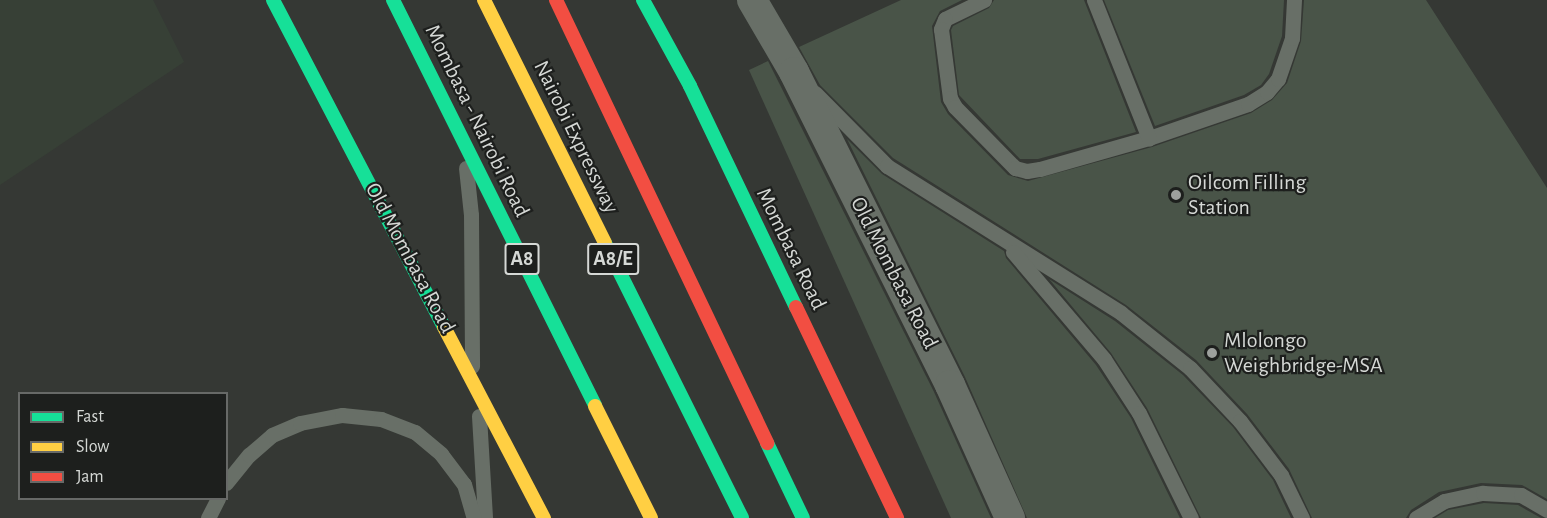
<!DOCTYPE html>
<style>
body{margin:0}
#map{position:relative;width:1547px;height:518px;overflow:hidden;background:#353834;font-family:"Alegreya Sans",sans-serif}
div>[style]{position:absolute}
.built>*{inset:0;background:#374036}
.building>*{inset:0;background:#495448}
.lane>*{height:15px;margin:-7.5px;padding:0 7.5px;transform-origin:7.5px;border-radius:7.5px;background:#686f67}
.street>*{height:30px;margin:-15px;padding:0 15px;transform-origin:15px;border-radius:15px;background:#686f67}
.fast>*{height:14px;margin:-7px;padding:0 7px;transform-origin:7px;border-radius:7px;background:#16e098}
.slow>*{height:14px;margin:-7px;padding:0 7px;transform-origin:7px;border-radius:7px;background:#ffcf43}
.jam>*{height:14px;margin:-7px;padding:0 7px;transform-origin:7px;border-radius:7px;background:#f24e42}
.dots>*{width:16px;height:16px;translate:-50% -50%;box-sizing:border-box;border:3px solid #1d1f1d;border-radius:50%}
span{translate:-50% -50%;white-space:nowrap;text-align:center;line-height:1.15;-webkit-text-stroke:4.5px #1d1f1d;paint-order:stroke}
.shield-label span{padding:2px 4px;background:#1d1f1d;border:2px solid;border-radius:4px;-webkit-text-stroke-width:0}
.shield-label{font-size:21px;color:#d5d8d5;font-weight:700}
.street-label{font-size:22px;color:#d5d8d5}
.poi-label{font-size:22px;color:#d5d8d5}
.left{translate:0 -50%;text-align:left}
.legend{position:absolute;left:18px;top:392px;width:210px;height:108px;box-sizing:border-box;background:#1d1f1d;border:2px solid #676967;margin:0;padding:8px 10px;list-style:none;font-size:18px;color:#d5d8d5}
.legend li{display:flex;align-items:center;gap:12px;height:30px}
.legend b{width:30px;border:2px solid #676967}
</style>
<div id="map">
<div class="built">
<i style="clip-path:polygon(0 0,153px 0,184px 62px,0 185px)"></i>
</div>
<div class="building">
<i style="clip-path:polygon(901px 0,962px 0,940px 11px,932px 26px,941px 102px,948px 114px,1008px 175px,1028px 181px,1152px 147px,1251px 113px,1272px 100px,1287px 83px,1301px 41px,1304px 0,1426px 0,1547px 188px,1547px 499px,1522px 485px,1481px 483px,1439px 492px,1411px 510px,1406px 518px,1312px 518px,1289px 469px,1247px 414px,1196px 360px,1126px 305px,893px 158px,820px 85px,799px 47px)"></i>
<i style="clip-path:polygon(994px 0,1084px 0,1136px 132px,1038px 159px,1020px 159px,959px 95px,951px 30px,953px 26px,989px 8px)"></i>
<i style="clip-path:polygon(1104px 0,1284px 0,1282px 36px,1269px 74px,1261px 85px,1244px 95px,1155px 126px)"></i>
<i style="clip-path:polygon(768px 61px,934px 392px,991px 518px,951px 518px,749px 70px)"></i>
<i style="clip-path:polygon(847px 139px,882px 174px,1004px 251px,1006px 258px,1096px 365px,1131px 418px,1180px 518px,1027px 518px,965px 377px)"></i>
<i style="clip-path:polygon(1049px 279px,1115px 321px,1183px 375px,1233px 427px,1273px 480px,1291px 518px,1201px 518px,1147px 408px,1111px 353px)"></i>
<i style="clip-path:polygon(1484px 503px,1518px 505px,1541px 518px,1435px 518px,1448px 510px)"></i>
</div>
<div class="lane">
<i style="left:984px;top:0;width:43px;rotate:154deg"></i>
<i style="left:945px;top:19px;width:11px;rotate:112deg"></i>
<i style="left:941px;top:29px;width:70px;rotate:82.6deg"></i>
<i style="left:950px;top:98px;width:10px;rotate:61deg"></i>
<i style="left:955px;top:107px;width:86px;rotate:45.5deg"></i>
<i style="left:1015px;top:168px;width:12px;rotate:14deg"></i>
<i style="left:1027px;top:171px;width:13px;rotate:-9deg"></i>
<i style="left:1040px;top:169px;width:113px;rotate:-15.9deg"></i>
<i style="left:1149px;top:138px;width:105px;rotate:-19deg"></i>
<i style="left:1248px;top:104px;width:22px;rotate:-32deg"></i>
<i style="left:1267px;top:92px;width:17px;rotate:-50deg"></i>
<i style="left:1278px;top:79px;width:43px;rotate:-71.1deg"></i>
<i style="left:1292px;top:38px;width:38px;rotate:-87deg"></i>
<i style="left:1094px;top:0;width:149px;rotate:68.3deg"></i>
<i style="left:815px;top:93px;width:103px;rotate:45.4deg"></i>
<i style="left:887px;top:166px;width:276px;rotate:32.1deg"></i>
<i style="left:1121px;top:313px;width:88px;rotate:38.6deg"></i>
<i style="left:1190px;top:368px;width:73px;rotate:46.7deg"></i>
<i style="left:1240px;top:421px;width:68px;rotate:52.8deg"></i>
<i style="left:1281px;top:475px;width:48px;rotate:64deg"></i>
<i style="left:466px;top:168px;width:47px;rotate:83.9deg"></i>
<i style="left:471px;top:215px;width:151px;rotate:89.6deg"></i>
<i style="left:1013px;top:252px;width:140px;rotate:49.6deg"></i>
<i style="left:1104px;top:359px;width:64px;rotate:57.1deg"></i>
<i style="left:1139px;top:413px;width:117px;rotate:63.7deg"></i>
<i style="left:479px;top:416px;width:102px;rotate:86.6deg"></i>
<i style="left:226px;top:483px;width:36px;rotate:-51deg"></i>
<i style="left:249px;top:455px;width:30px;rotate:-41deg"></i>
<i style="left:272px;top:435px;width:30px;rotate:-23deg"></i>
<i style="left:300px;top:423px;width:43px;rotate:-10.8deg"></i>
<i style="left:342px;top:415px;width:39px;rotate:6deg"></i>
<i style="left:381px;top:419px;width:36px;rotate:21deg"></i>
<i style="left:415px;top:432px;width:34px;rotate:40deg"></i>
<i style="left:441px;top:454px;width:38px;rotate:53deg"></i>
<i style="left:464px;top:484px;width:35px;rotate:74deg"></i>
<i style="left:208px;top:518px;width:22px;rotate:-63deg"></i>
<i style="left:1416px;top:518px;width:33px;rotate:-31deg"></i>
<i style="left:1444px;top:501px;width:40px;rotate:-12deg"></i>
<i style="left:1483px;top:493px;width:38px;rotate:3deg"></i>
<i style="left:1521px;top:495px;width:30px;rotate:30deg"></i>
</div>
<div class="street">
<i style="left:752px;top:0;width:83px;rotate:59.7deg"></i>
<i style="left:794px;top:72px;width:350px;rotate:63.5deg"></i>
<i style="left:950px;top:385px;width:146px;rotate:65.7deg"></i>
</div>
<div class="fast">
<i style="left:273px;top:0;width:369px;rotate:62.4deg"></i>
<i style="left:393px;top:0;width:453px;rotate:63.5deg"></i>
<i style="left:643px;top:0;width:98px;rotate:61.3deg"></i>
<i style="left:690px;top:86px;width:245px;rotate:64.4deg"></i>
<i style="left:605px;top:243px;width:307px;rotate:63.5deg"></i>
<i style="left:767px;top:443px;width:83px;rotate:64.4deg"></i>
</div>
<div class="slow">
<i style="left:484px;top:0;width:271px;rotate:63.5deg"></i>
<i style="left:444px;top:327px;width:216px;rotate:62.4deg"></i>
<i style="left:595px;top:406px;width:125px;rotate:63.4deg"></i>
</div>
<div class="jam">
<i style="left:556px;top:0;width:491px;rotate:64.5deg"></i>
<i style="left:796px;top:307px;width:234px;rotate:64.4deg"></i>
</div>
<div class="dots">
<i style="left:1176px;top:195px;background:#9da09d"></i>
<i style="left:1212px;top:353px;background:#9da09d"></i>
</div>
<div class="shield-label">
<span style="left:522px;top:259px">A8</span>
<span style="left:613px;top:259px">A8/E</span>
</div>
<div class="street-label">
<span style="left:477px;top:121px;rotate:64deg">Mombasa - Nairobi Road</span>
<span style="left:576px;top:137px;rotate:64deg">Nairobi Expressway</span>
<span style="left:791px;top:249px;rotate:64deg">Mombasa Road</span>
<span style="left:410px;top:258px;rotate:62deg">Old Mombasa Road</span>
<span style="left:894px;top:273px;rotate:63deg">Old Mombasa Road</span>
</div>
<div class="poi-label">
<span class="left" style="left:1188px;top:195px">Oilcom Filling<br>Station</span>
<span class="left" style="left:1224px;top:353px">Mlolongo<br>Weighbridge-MSA</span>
</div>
<ul class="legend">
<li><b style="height:8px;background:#16e098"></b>Fast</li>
<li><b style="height:8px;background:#ffcf43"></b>Slow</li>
<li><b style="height:8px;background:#f24e42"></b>Jam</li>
</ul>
</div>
